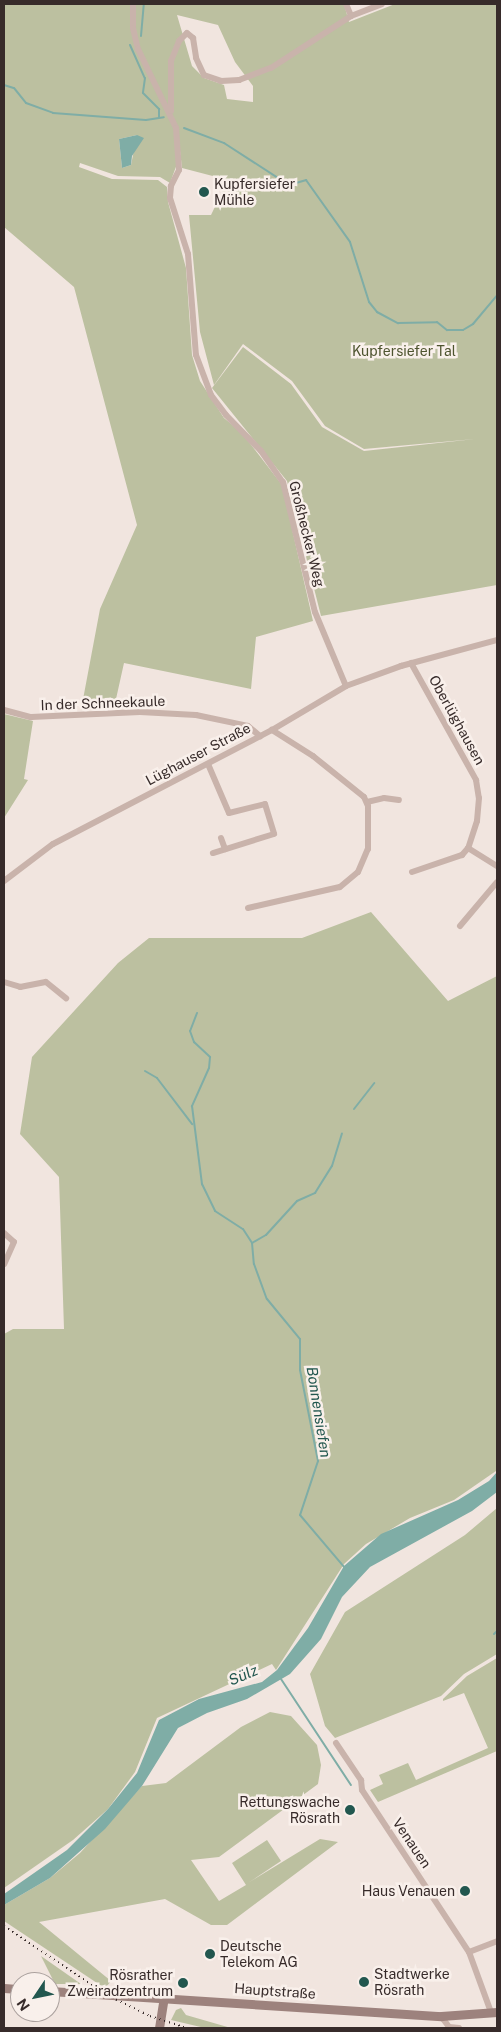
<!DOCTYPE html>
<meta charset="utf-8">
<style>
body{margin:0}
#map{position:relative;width:501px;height:2032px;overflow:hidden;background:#f1e5df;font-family:"Public Sans",sans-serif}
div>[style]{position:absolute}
.green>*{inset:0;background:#bcc0a0}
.water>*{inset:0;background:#7fada6}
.stream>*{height:2px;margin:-1px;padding:0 1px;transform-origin:1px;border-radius:1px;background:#7fada6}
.street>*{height:6px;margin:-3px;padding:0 3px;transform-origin:3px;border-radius:3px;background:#c9b3ab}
.secondary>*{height:9px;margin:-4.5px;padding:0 4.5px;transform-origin:4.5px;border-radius:4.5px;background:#9d827d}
.rail>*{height:2px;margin-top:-1px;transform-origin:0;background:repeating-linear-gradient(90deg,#372b2a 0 1px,transparent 0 5px)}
.dots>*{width:14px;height:14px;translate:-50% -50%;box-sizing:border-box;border:2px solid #f9f0eb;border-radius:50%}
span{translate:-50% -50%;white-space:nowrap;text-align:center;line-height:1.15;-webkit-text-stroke:5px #f9f0eb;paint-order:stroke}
.poi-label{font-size:14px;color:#372b2a}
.left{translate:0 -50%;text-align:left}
.right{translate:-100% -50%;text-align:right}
.park-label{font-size:14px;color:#4e542f}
.street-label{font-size:14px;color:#372b2a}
.water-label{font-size:15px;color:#22574f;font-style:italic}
.frame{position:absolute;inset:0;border:5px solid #372b2a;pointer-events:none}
.north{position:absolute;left:10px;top:1972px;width:50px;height:50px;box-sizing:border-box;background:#f9f0eb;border:1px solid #aba19e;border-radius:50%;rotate:236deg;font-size:14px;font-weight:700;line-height:20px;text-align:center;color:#372b2a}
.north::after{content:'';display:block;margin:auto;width:18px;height:22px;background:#22574f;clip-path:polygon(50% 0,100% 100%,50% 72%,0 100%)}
</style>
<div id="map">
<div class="green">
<i style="clip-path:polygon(evenodd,4px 4px,344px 4px,349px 22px,395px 4px,497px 4px,497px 585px,321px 616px,287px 481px,212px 388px,243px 347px,291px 384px,322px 427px,364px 451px,475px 439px,364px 449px,325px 426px,292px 381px,243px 344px,214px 385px,200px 332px,189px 215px,211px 215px,228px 180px,182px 168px,177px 125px,177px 164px,170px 183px,160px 177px,118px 176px,80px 163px,79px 167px,112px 179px,158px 180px,167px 187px,168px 202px,186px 268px,192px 355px,200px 381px,224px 418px,242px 433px,282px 485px,313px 621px,256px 637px,251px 689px,124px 663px,114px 708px,81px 710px,100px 609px,137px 525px,74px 287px,4px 227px,4px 4px,177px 15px,218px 25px,235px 62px,253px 86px,253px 102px,227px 99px,224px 85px,204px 78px,192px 66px,177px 15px,4px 4px,137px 135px,131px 165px,122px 168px,119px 139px,137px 135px)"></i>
<i style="clip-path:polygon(4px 714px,33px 721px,24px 779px,28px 780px,4px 818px)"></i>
<i style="clip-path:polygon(371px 912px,448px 1001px,497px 976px,496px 1471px,454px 1500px,410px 1518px,366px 1544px,344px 1564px,276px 1670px,272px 1664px,157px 1718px,135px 1772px,108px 1809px,73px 1840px,4px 1888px,4px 1334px,13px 1329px,64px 1329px,59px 1177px,20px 1134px,32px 1057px,118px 963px,149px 938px,302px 938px)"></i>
<i style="clip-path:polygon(497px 1508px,497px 1654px,464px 1674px,441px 1696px,335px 1738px,325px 1726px,310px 1674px,345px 1612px,465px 1535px)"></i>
<i style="clip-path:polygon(497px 1658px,497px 1751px,378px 1802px,370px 1790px,383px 1784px,379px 1775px,408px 1763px,416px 1780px,488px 1748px,464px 1693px,443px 1701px,443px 1699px,467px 1676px)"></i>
<i style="clip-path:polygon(270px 1712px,291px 1716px,317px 1745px,321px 1765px,318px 1784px,219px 1857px,191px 1860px,219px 1901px,246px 1885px,232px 1863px,267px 1840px,281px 1861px,248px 1883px,320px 1839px,338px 1842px,227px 1925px,211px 1925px,165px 1899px,39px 1922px,111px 1981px,107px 1986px,103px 1987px,4px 1921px,4px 1905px,50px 1878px,80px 1853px,142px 1786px,166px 1783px,241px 1727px)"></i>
<i style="clip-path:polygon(41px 1956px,81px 1984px,55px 1984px)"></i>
<i style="clip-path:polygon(181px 2008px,186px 2015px,231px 2028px,205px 2028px,171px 2020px,176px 2010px)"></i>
</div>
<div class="water">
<i style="clip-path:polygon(137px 135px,144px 138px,132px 156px,131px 165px,122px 168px,119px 139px)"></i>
<i style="clip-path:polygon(497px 1472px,497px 1492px,472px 1511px,370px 1567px,342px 1597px,321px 1639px,290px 1674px,247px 1699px,207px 1713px,178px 1728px,142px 1786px,105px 1829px,50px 1878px,4px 1905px,4px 1894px,67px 1850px,108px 1809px,137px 1773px,159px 1720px,199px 1699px,262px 1682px,277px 1670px,308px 1628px,344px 1566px,381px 1534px,458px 1500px,489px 1481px)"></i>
</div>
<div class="stream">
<i style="left:141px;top:36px;width:32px;rotate:-85deg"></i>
<i style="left:130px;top:45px;width:36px;rotate:66deg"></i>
<i style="left:145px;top:78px;width:15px;rotate:98deg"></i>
<i style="left:143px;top:93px;width:23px;rotate:45deg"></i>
<i style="left:159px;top:109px;width:8px;rotate:90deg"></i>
<i style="left:4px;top:85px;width:10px;rotate:17deg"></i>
<i style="left:14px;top:88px;width:19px;rotate:51deg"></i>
<i style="left:26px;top:103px;width:29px;rotate:20deg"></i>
<i style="left:53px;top:113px;width:93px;rotate:4.3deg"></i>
<i style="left:146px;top:120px;width:18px;rotate:-9deg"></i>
<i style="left:184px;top:128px;width:43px;rotate:20.6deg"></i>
<i style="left:224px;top:143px;width:77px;rotate:32.9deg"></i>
<i style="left:289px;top:185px;width:18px;rotate:-16deg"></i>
<i style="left:306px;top:180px;width:76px;rotate:54.6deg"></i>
<i style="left:350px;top:242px;width:63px;rotate:72.4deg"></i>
<i style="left:369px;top:302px;width:13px;rotate:51deg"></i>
<i style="left:377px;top:312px;width:24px;rotate:28deg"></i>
<i style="left:398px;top:323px;width:39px;rotate:-1deg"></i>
<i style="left:437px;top:322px;width:13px;rotate:39deg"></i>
<i style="left:447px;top:330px;width:16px"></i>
<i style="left:463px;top:330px;width:12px;rotate:-31deg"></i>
<i style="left:473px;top:324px;width:38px;rotate:-50deg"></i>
<i style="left:197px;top:1013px;width:19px;rotate:111deg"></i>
<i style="left:190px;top:1031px;width:12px;rotate:70deg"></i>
<i style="left:194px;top:1042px;width:22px;rotate:43deg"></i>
<i style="left:210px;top:1057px;width:11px;rotate:95deg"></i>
<i style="left:209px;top:1068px;width:42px;rotate:114.1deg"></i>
<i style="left:192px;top:1106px;width:79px;rotate:82.7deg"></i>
<i style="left:202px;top:1184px;width:30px;rotate:64deg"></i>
<i style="left:215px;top:1211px;width:33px;rotate:33deg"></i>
<i style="left:243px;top:1229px;width:17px;rotate:57deg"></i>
<i style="left:252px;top:1243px;width:21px;rotate:85deg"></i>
<i style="left:254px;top:1264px;width:37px;rotate:70deg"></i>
<i style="left:267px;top:1299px;width:52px;rotate:50.5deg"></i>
<i style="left:300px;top:1339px;width:31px;rotate:90deg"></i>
<i style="left:300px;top:1370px;width:93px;rotate:78.8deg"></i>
<i style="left:318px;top:1461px;width:57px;rotate:108.4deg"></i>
<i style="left:300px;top:1515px;width:70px;rotate:49.7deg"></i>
<i style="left:145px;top:1071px;width:14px;rotate:30deg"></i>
<i style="left:157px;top:1078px;width:58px;rotate:52.7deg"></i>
<i style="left:354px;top:1109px;width:33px;rotate:-52deg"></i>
<i style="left:252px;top:1243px;width:16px;rotate:-30deg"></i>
<i style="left:266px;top:1235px;width:46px;rotate:-47.6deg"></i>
<i style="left:297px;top:1201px;width:20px;rotate:-24deg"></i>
<i style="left:315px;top:1193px;width:32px;rotate:-58deg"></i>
<i style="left:332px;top:1166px;width:34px;rotate:-73deg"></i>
<i style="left:494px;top:1634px;width:4px;rotate:-45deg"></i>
<i style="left:281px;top:1679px;width:127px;rotate:56.6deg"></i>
</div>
<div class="street">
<i style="left:133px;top:4px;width:24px;rotate:90deg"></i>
<i style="left:133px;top:28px;width:22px;rotate:77deg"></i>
<i style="left:138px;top:49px;width:88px;rotate:64.3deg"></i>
<i style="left:176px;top:128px;width:42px;rotate:85.9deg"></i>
<i style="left:179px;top:170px;width:18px;rotate:117deg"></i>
<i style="left:171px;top:186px;width:12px;rotate:95deg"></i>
<i style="left:170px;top:198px;width:59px;rotate:72.2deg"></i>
<i style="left:188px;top:254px;width:101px;rotate:85.5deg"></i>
<i style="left:196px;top:355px;width:43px;rotate:69.4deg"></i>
<i style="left:211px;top:395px;width:25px;rotate:53deg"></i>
<i style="left:226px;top:415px;width:50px;rotate:45.8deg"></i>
<i style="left:261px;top:451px;width:38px;rotate:55deg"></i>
<i style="left:283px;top:482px;width:134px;rotate:76.2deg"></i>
<i style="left:315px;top:612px;width:80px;rotate:67.3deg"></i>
<i style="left:346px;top:4px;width:13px;rotate:67deg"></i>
<i style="left:171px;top:111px;width:50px;rotate:-90deg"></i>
<i style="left:171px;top:61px;width:22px;rotate:-68deg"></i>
<i style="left:179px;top:41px;width:11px;rotate:-45deg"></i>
<i style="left:187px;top:33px;width:8px;rotate:40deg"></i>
<i style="left:193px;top:38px;width:20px;rotate:81deg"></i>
<i style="left:196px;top:58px;width:19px;rotate:65deg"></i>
<i style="left:204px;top:75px;width:18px;rotate:19deg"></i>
<i style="left:221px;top:81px;width:18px;rotate:-3deg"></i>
<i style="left:239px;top:80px;width:34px;rotate:-21deg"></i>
<i style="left:271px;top:68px;width:95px;rotate:-33deg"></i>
<i style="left:351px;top:16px;width:33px;rotate:-21deg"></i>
<i style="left:411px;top:663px;width:134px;rotate:60.9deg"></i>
<i style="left:476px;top:780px;width:18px;rotate:81deg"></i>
<i style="left:479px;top:798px;width:23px;rotate:95deg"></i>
<i style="left:477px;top:821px;width:28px;rotate:108deg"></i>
<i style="left:468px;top:848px;width:34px;rotate:32deg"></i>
<i style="left:4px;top:710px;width:28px;rotate:15deg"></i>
<i style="left:31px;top:717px;width:109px;rotate:-2.6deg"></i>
<i style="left:140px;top:712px;width:56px;rotate:3.1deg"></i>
<i style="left:196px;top:715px;width:53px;rotate:11.9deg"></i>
<i style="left:248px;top:726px;width:16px;rotate:40deg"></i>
<i style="left:208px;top:764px;width:53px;rotate:66.8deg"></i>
<i style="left:229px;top:813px;width:37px;rotate:-14deg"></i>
<i style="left:265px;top:804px;width:31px;rotate:73deg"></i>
<i style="left:274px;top:834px;width:64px;rotate:162.7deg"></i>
<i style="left:367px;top:802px;width:17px;rotate:-13deg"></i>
<i style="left:384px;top:798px;width:15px;rotate:8deg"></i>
<i style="left:221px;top:838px;width:12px;rotate:70deg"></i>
<i style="left:412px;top:872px;width:53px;rotate:-18.8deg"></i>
<i style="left:462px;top:855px;width:9px;rotate:-49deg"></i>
<i style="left:4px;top:881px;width:61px;rotate:-37.1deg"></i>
<i style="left:53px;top:844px;width:247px;rotate:-27.5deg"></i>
<i style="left:272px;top:730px;width:86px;rotate:-30.7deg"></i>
<i style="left:346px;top:686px;width:59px;rotate:-20deg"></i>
<i style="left:401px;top:666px;width:99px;rotate:-15.2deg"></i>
<i style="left:248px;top:908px;width:94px;rotate:-12.9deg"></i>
<i style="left:340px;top:887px;width:23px;rotate:-40deg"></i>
<i style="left:358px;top:872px;width:25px;rotate:-67deg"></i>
<i style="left:368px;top:849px;width:43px;rotate:-90deg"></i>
<i style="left:368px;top:806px;width:10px;rotate:-114deg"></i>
<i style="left:364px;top:797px;width:65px;rotate:-141.2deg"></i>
<i style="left:313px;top:756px;width:49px;rotate:-147.6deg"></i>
<i style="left:460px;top:926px;width:57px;rotate:-49.9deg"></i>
<i style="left:4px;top:982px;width:17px;rotate:17deg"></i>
<i style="left:20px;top:987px;width:26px;rotate:-11deg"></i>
<i style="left:46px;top:982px;width:26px;rotate:39deg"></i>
<i style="left:4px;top:1233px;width:13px;rotate:42deg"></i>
<i style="left:14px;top:1242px;width:24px;rotate:114deg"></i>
<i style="left:336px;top:1743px;width:45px;rotate:56deg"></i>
<i style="left:361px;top:1780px;width:10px;rotate:84deg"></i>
<i style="left:362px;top:1790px;width:194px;rotate:56.6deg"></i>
<i style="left:469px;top:1952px;width:64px;rotate:69.9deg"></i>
<i style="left:469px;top:1952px;width:30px;rotate:-21deg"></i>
<i style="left:441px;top:2016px;width:14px;rotate:54deg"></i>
<i style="left:449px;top:2027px;width:10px;rotate:6deg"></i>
</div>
<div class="secondary">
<i style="left:4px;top:1988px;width:16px;rotate:4deg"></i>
<i style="left:50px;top:1991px;width:392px;rotate:3.7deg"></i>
<i style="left:441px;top:2016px;width:56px;rotate:-4.1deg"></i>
<i style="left:159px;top:2028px;width:31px;rotate:-81deg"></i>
</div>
<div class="rail">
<i style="left:4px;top:1926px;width:124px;rotate:33.8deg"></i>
<i style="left:107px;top:1995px;width:48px;rotate:26deg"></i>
<i style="left:150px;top:2016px;width:38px;rotate:18deg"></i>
</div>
<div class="dots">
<i style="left:204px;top:192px;background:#22574f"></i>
<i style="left:350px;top:1810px;background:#22574f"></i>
<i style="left:465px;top:1891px;background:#22574f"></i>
<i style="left:210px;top:1954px;background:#22574f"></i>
<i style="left:364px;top:1982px;background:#22574f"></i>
<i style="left:183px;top:1983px;background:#22574f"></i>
</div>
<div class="poi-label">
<span class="left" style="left:214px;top:192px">Kupfersiefer<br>Mühle</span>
<span class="right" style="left:340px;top:1810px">Rettungswache<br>Rösrath</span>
<span class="right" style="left:455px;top:1891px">Haus Venauen</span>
<span class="left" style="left:220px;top:1954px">Deutsche<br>Telekom AG</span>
<span class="left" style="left:374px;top:1982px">Stadtwerke<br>Rösrath</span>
<span class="right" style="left:173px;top:1983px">Rösrather<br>Zweiradzentrum</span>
</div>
<div class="park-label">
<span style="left:404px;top:351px">Kupfersiefer Tal</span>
</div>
<div class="street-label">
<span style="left:307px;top:534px;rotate:76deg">Großhecker Weg</span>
<span style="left:103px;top:703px;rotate:-2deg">In der Schneekaule</span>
<span style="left:457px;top:720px;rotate:61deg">Oberlüghausen</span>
<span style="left:198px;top:754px;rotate:-28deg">Lüghauser Straße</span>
<span style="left:412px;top:1843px;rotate:56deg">Venauen</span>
<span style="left:275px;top:1991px;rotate:4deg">Hauptstraße</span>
</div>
<div class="water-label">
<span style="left:319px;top:1412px;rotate:81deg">Bonnensiefen</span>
<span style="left:243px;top:1675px;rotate:-23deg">Sülz</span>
</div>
<div class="frame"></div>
<div class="north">N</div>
</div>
